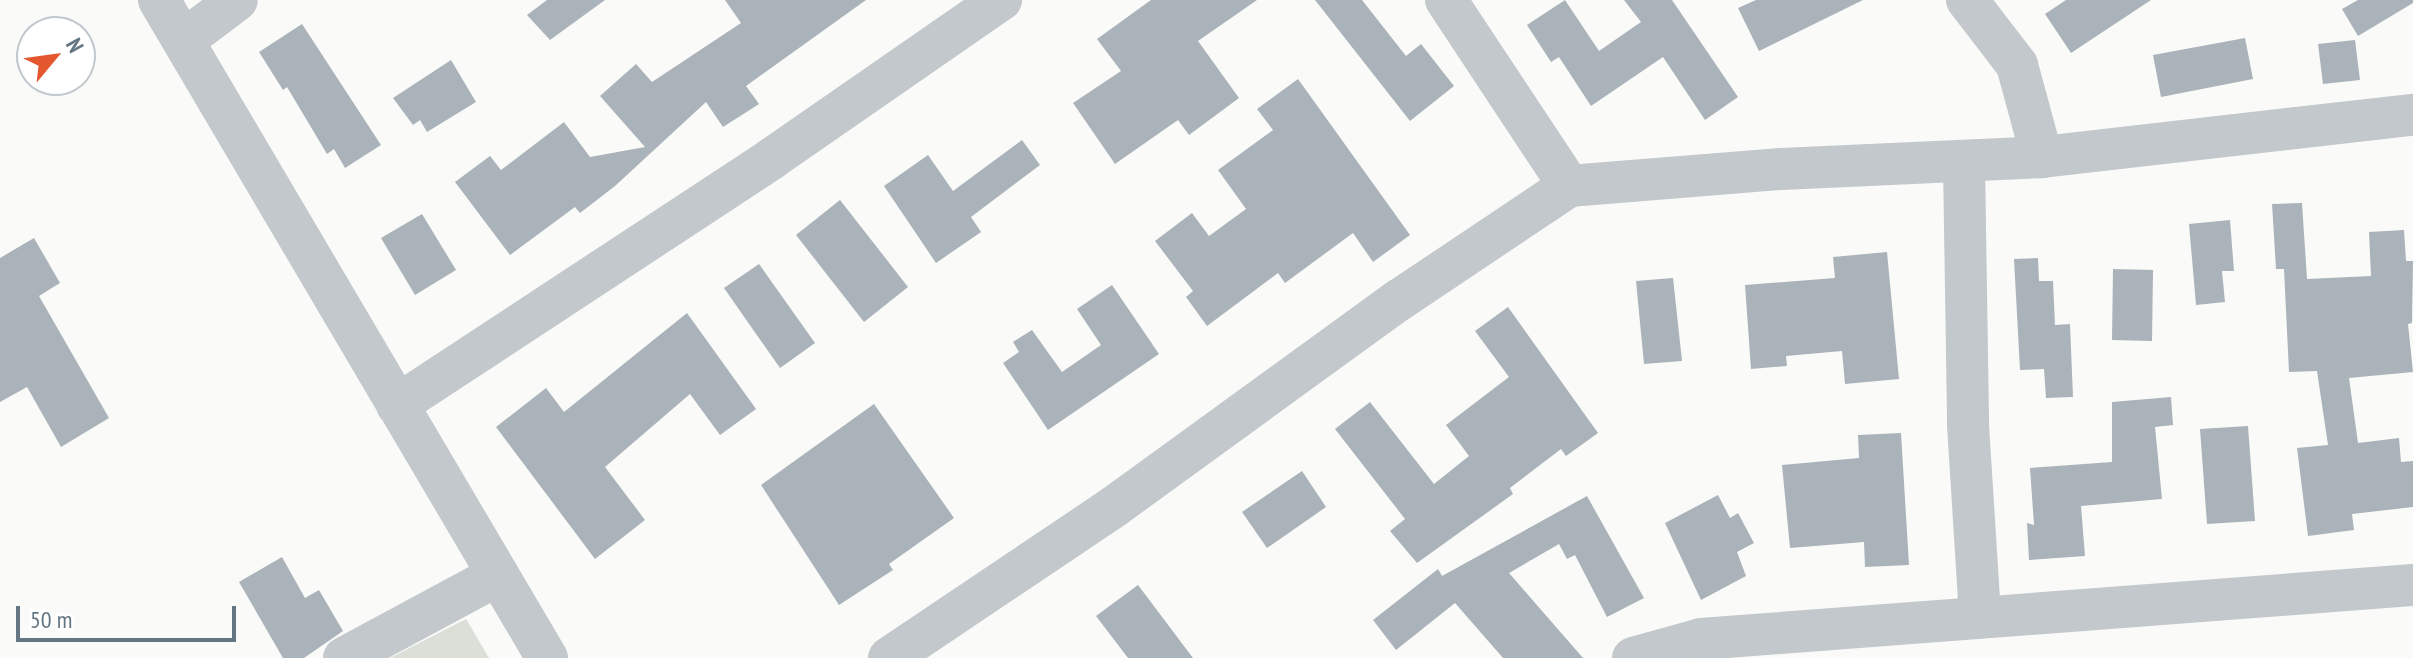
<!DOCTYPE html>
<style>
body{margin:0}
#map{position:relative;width:2413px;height:658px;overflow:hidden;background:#fafaf8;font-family:"PT Sans Narrow",sans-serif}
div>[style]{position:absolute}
.green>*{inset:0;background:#dadfd7}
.building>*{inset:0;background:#aab3b9}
.minor>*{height:42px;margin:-21px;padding:0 21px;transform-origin:21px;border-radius:21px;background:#c3c8cc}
span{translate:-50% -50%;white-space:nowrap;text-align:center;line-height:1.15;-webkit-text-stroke:8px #fff;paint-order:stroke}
.north{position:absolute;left:16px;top:16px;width:80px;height:80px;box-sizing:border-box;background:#fff;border:2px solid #c1c8cd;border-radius:50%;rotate:61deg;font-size:22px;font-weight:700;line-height:32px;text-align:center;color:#657683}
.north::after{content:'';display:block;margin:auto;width:28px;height:36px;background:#e4572e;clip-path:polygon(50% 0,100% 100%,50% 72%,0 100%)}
.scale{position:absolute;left:16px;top:606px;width:220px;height:36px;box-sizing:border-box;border:4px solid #657683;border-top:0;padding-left:10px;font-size:24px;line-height:28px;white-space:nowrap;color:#657683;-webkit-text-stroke:6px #fff;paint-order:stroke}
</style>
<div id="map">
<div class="green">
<i style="clip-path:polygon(466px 619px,489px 658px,390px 658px)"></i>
</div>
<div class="building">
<i style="clip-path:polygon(547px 0,605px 0,550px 40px,527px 15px)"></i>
<i style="clip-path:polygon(725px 0,866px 0,746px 86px,759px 104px,723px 127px,706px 102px,615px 186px,580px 213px,575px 207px,510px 255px,455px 182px,490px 156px,501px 170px,564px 122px,590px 157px,645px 147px,600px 96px,636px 64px,652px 82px,741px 23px)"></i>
<i style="clip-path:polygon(1151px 0,1257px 0,1198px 41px,1239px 98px,1189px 135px,1178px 120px,1115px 164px,1073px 103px,1121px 71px,1097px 39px)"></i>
<i style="clip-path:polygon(1315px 0,1362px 0,1406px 56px,1421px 44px,1454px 86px,1410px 121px)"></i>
<i style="clip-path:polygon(1565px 0,1599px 51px,1641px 22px,1624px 0,1672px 0,1738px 97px,1705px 120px,1663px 57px,1591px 106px,1559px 57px,1551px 62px,1527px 25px)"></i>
<i style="clip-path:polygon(1756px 0,1863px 0,1759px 51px,1738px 8px)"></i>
<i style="clip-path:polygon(2066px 0,2151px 0,2071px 53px,2045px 14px)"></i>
<i style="clip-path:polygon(2358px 0,2413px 0,2413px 3px,2358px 36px,2342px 9px)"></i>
<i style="clip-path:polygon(302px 24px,381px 145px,345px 168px,334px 149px,327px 154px,287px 87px,283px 90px,259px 52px)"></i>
<i style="clip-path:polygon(2245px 38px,2253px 79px,2161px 97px,2153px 55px)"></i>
<i style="clip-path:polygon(2355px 40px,2360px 80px,2323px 84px,2318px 44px)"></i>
<i style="clip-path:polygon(451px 60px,476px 102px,427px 132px,420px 120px,413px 125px,393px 98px)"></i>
<i style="clip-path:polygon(1298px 79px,1410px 235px,1373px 262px,1353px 233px,1285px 283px,1278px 273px,1207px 326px,1186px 297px,1193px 291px,1155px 241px,1192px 213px,1209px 236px,1246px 209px,1218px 170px,1273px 130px,1257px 109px)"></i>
<i style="clip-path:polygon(1022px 140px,1040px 165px,971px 217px,981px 232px,936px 263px,884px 186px,928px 155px,953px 191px)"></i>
<i style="clip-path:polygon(840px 200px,908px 287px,864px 322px,796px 235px)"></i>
<i style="clip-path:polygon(2302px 203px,2307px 279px,2371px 276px,2369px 232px,2404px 230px,2406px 261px,2413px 261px,2412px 323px,2408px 324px,2413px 372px,2349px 378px,2358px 443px,2399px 438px,2401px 462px,2413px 461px,2413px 507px,2352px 514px,2354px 530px,2308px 536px,2297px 448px,2328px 445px,2317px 371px,2289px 372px,2284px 269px,2276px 269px,2272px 204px)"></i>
<i style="clip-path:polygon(422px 214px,456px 270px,415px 295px,381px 238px)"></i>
<i style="clip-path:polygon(2230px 220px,2234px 271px,2222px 271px,2225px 302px,2196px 305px,2189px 224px)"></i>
<i style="clip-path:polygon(34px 238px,60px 283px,39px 296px,109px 418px,61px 447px,27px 387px,0 402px,0 258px)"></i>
<i style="clip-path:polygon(1887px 252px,1899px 379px,1845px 384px,1842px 351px,1786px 356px,1787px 366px,1751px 369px,1745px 285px,1835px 278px,1833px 257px)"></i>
<i style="clip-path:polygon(2038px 258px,2039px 281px,2053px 281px,2055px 325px,2070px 324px,2073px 397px,2046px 398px,2044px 369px,2020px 370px,2014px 259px)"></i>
<i style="clip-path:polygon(759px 264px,815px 343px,780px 368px,724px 288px)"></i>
<i style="clip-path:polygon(2113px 269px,2153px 270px,2152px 341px,2112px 340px)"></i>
<i style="clip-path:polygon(1673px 278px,1682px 361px,1644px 364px,1636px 281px)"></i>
<i style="clip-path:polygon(1112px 285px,1159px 354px,1048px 430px,1003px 363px,1019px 352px,1013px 342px,1032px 330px,1062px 372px,1101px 345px,1077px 309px)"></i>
<i style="clip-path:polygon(1508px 307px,1598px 433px,1566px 456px,1561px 449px,1510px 488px,1513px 494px,1417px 563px,1390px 531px,1405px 519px,1335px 429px,1370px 402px,1434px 484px,1469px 456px,1446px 425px,1509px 377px,1475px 331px)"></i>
<i style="clip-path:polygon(687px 313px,756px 409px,720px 435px,690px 394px,605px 467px,645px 520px,595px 559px,496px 427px,546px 388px,564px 412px)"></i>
<i style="clip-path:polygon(2171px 397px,2173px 425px,2155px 427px,2162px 499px,2081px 506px,2085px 556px,2029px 560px,2027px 523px,2034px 525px,2030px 468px,2112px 462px,2112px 402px)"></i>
<i style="clip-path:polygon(874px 404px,954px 518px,889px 564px,893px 570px,839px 605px,761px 485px)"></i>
<i style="clip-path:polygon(2248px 426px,2255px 521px,2207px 524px,2200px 429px)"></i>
<i style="clip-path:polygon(1901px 433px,1909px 565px,1865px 567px,1864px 542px,1790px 548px,1782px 465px,1859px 458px,1858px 435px)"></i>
<i style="clip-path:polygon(1302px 471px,1326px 507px,1267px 548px,1242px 512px)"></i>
<i style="clip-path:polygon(1718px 495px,1730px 518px,1738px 513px,1754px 543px,1737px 552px,1746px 576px,1701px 600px,1665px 523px)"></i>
<i style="clip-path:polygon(1587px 496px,1644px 598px,1607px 617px,1575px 555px,1567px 559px,1559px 544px,1509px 573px,1583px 658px,1503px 658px,1455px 603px,1396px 650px,1373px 620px,1438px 569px,1442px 576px)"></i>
<i style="clip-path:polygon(282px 557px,305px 598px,319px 590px,343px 631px,304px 658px,283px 658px,239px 582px)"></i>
<i style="clip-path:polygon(1138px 585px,1193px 658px,1128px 658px,1096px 616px)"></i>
</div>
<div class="minor">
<i style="left:159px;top:0;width:764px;rotate:59.47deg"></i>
<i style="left:1446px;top:0;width:223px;rotate:56.5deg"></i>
<i style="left:1967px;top:0;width:82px;rotate:52.4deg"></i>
<i style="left:2017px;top:65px;width:95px;rotate:74.8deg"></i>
<i style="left:184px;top:40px;width:66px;rotate:-37deg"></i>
<i style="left:1964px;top:163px;width:262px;rotate:89.1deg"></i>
<i style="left:1968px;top:425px;width:193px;rotate:86.4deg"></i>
<i style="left:397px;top:405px;width:448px;rotate:-33.3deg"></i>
<i style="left:771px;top:159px;width:280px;rotate:-34.7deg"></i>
<i style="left:344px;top:658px;width:175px;rotate:-28.3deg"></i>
<i style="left:889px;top:658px;width:272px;rotate:-33.9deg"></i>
<i style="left:1115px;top:506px;width:351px;rotate:-36deg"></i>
<i style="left:1399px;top:300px;width:205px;rotate:-33.8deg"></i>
<i style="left:1569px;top:186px;width:213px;rotate:-4.6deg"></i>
<i style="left:1781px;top:169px;width:261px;rotate:-2.6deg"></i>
<i style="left:2042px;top:157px;width:373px;rotate:-6.5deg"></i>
<i style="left:1633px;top:658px;width:71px;rotate:-15.6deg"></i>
<i style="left:1701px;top:639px;width:714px;rotate:-4.34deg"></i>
</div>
<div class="north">N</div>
<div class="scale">50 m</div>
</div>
